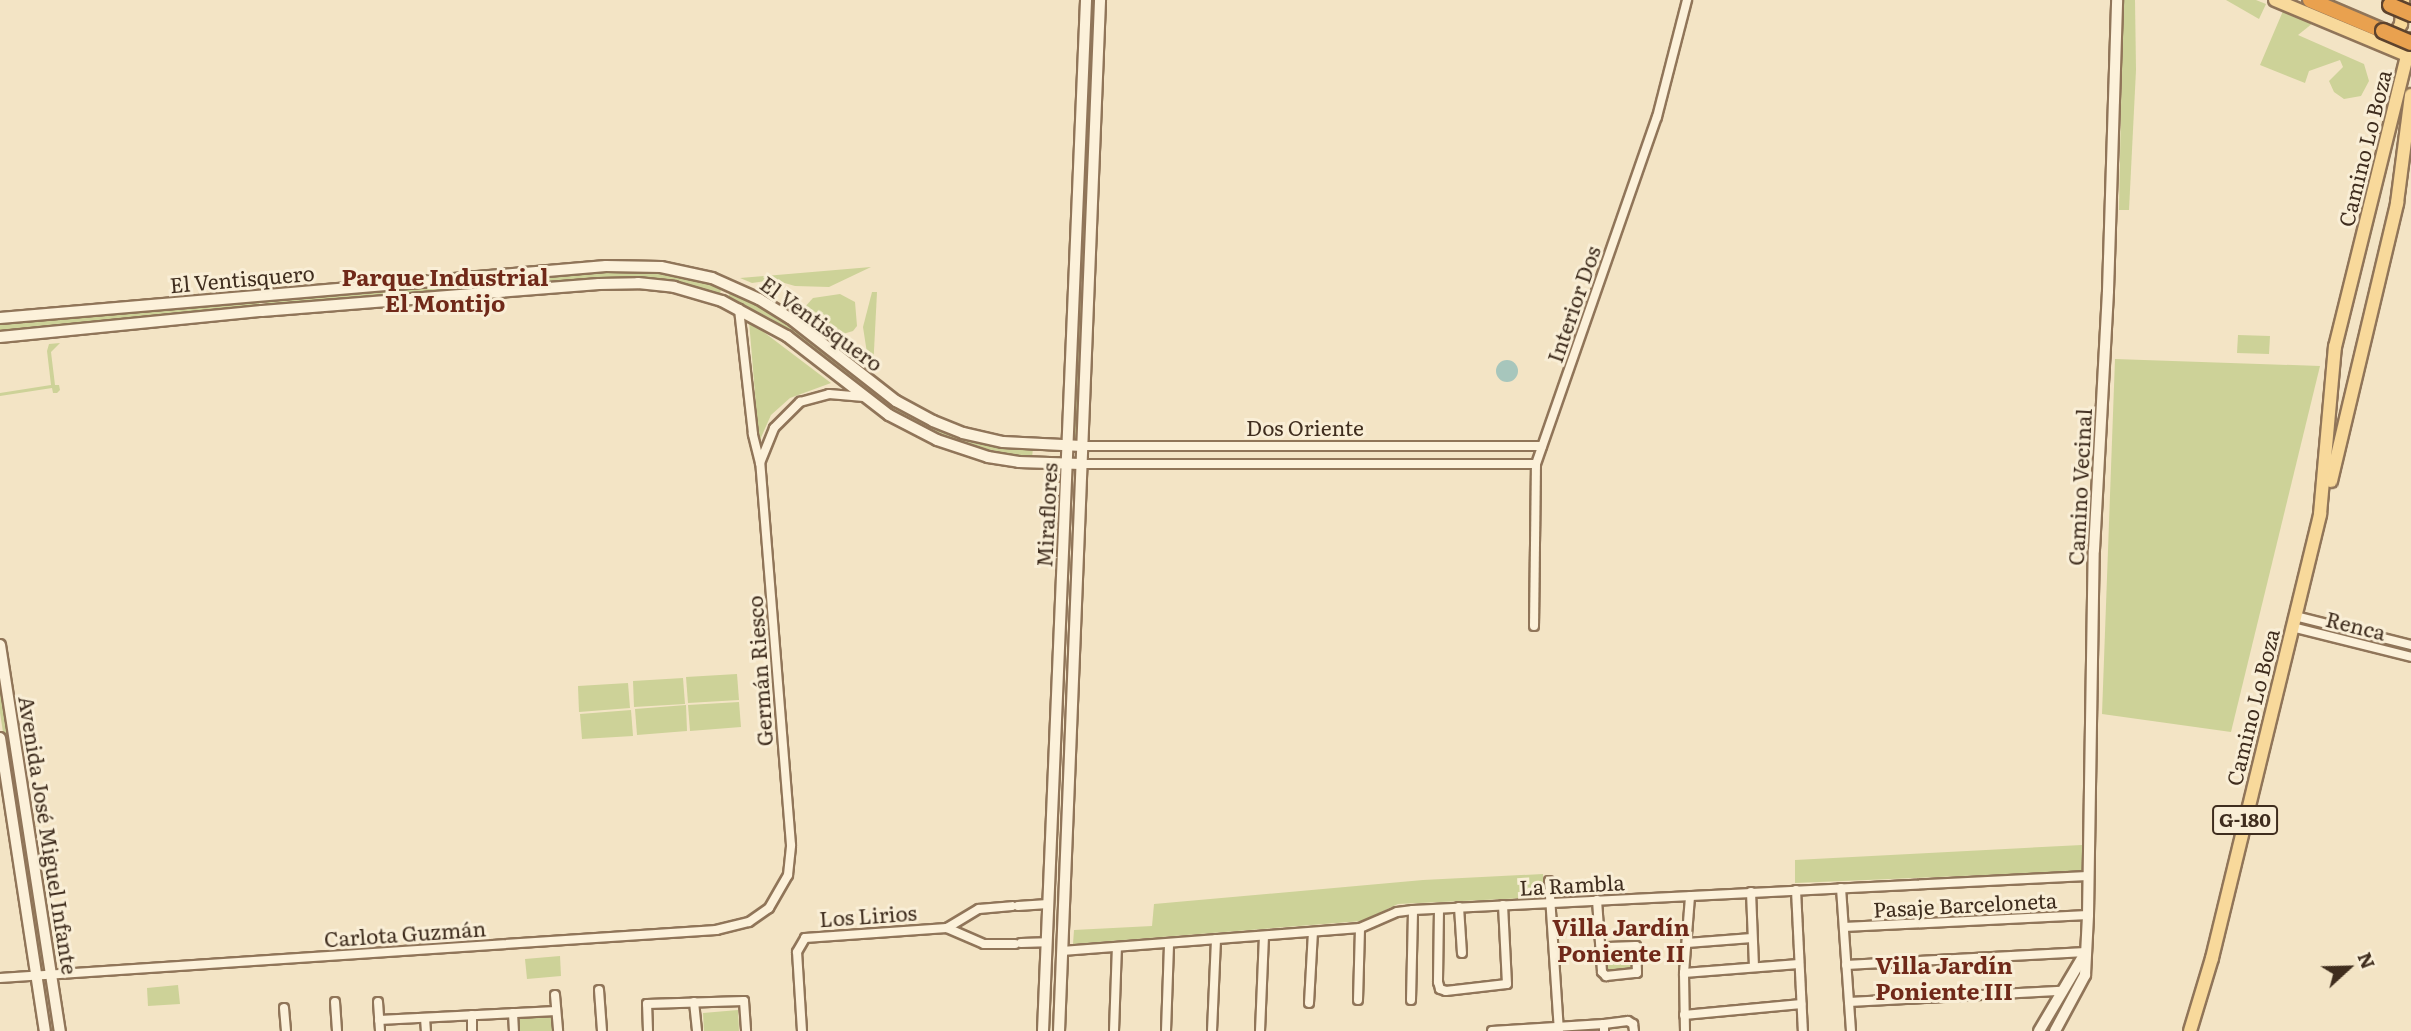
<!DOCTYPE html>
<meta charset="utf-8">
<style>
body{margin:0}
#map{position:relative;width:2411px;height:1031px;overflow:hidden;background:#f3e4c5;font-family:Literata,serif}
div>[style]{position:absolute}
.green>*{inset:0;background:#cdd298}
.water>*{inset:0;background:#a7c6bc}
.round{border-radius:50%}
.roads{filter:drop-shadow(2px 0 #907559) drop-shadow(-2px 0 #907559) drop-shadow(0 2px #907559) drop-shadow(0 -2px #907559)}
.minor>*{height:8px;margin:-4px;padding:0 4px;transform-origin:4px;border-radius:4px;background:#fcf1da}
.tertiary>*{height:10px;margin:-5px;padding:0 5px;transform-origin:5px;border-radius:5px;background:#fcf1da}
.secondary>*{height:10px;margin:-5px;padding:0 5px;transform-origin:5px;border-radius:5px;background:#fcf1da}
.primary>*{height:12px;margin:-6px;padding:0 6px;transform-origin:6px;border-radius:6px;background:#f8d99b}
.motorway>*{height:14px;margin:-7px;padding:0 7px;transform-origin:7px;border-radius:7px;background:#e9a14f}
.bridges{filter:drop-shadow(2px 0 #5e432d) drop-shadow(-2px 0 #5e432d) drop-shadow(0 2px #5e432d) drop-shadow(0 -2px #5e432d)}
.motorway-bridge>*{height:14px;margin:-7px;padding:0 7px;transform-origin:7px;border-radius:7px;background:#e9a14f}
span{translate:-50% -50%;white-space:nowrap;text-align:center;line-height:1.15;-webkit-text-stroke:6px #f9eed6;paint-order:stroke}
.shield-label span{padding:2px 5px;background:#f9eed6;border:2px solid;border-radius:5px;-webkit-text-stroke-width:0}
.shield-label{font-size:19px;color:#3f2d1e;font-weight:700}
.street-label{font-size:21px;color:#3f2d1e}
.neighbourhood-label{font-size:23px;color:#702919;font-weight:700}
.north{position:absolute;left:2313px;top:933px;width:70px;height:70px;-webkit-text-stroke:5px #f9eed6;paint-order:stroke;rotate:68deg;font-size:19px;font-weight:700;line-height:28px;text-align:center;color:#3f2d1e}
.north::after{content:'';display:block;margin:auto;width:24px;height:32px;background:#3f2d1e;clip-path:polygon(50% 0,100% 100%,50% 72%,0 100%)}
</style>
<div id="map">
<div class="green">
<i style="clip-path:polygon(1090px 0,1098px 0,1085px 282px,1077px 282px)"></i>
<i style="clip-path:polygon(2123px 0,2135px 0,2136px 70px,2129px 210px,2119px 210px)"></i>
<i style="clip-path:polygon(2226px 0,2256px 0,2266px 4px,2259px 19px)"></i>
<i style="clip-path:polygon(2283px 11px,2313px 23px,2298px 35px,2364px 64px,2369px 81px,2361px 96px,2344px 99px,2334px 92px,2329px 81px,2343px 67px,2340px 60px,2309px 71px,2305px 83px,2260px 65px)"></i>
<i style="clip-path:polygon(871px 267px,829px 287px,795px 286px,774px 280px,752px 283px,740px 278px)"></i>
<i style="clip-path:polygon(611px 271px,664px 272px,722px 285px,720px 294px,664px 281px,540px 285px,538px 276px)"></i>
<i style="clip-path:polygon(532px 276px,532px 285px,266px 307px,265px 298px)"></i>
<i style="clip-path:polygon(732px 289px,787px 319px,875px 391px,992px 443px,1033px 448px,1032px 458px,964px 445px,931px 433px,896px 414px,872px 398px,796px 335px,770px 318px,728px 297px)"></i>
<i style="clip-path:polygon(872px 292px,877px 292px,873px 370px,869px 366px,863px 327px)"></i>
<i style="clip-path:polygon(1077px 292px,1084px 293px,1078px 438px,1071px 438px)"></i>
<i style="clip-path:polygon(840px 294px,855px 302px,857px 326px,853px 331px,833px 337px,803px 309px,813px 298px)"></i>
<i style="clip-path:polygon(259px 299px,260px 309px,0 331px,0 321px)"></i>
<i style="clip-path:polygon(749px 321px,831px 383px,790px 398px,771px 415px,759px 442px)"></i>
<i style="clip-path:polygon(2238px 335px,2270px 336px,2269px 354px,2237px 353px)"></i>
<i style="clip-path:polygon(60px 343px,51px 352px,55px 385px,59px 385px,60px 390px,57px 393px,53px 393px,52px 388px,0 396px,0 393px,51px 385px,47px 351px,49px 344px)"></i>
<i style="clip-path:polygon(2115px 359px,2320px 366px,2231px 732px,2102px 714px)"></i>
<i style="clip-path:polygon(737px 674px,739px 700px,688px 703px,686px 677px)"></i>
<i style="clip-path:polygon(683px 678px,685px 704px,634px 707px,633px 681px)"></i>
<i style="clip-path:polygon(628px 683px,630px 708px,579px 712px,578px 686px)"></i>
<i style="clip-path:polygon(0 685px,3px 685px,25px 832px,19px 834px,0 713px)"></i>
<i style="clip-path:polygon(739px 702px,741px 727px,690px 731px,688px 705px)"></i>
<i style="clip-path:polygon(686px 705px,687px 731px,637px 735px,635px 709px)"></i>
<i style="clip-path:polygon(631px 710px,633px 736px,582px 739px,580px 714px)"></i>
<i style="clip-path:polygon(2082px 845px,2082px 871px,1795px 883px,1795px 860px)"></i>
<i style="clip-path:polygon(28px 846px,46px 958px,44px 961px,38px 959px,21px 847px)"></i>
<i style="clip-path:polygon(1543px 874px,1545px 897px,1398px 904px,1362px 921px,1073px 944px,1074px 930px,1152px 926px,1154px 904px,1423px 880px)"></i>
<i style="clip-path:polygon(1633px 948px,1634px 970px,1606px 972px,1605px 950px)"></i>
<i style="clip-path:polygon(560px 956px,561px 976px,527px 979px,525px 959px)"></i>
<i style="clip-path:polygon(178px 985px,180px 1004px,148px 1006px,147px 988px)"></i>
<i style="clip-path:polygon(738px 1010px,739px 1031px,704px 1031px,703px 1013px)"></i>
<i style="clip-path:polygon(553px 1014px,554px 1031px,518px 1031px,516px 1016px)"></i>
</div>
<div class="water">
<i class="round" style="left:1496px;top:360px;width:22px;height:22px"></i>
</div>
<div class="roads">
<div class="minor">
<i style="left:1082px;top:446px;width:460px"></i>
<i style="left:760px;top:463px;width:38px;rotate:-68deg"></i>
<i style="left:774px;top:428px;width:37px;rotate:-45deg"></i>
<i style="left:800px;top:402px;width:30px;rotate:-15deg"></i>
<i style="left:829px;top:394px;width:35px;rotate:5deg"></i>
<i style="left:1081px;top:464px;width:455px"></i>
<i style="left:2295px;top:616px;width:120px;rotate:14deg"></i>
<i style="left:1534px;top:626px;width:162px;rotate:-89.3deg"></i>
<i style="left:1536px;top:464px;width:367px;rotate:-70.8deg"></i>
<i style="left:1657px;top:117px;width:121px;rotate:-75.6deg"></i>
<i style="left:2292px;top:627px;width:123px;rotate:14.1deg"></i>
<i style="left:1549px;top:881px;width:150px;rotate:86.2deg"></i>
<i style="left:1841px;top:888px;width:143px;rotate:86deg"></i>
<i style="left:1796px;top:890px;width:141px;rotate:87.2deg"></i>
<i style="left:1751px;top:892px;width:74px;rotate:87.7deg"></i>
<i style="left:1597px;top:900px;width:72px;rotate:86deg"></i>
<i style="left:1602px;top:972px;width:6px;rotate:45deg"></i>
<i style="left:1606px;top:976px;width:31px;rotate:-6deg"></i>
<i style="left:1637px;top:973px;width:27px;rotate:-92deg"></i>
<i style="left:1636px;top:946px;width:35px;rotate:178deg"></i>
<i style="left:1018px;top:906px;width:30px;rotate:-4deg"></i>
<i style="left:1459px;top:907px;width:46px;rotate:86.3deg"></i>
<i style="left:1439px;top:909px;width:73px;rotate:90.8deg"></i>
<i style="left:1438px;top:982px;width:7px;rotate:74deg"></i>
<i style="left:1440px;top:989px;width:6px;rotate:18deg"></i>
<i style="left:1446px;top:991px;width:61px;rotate:-6.5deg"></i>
<i style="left:1507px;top:984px;width:79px;rotate:-92.9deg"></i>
<i style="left:1844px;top:927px;width:244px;rotate:-2.8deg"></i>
<i style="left:947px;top:928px;width:40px;rotate:23.4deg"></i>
<i style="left:984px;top:944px;width:31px"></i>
<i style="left:1021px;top:943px;width:25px;rotate:-2deg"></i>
<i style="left:1687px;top:943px;width:65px;rotate:-4.4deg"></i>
<i style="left:1062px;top:951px;width:299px;rotate:-4.4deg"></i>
<i style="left:1360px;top:928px;width:40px;rotate:-23.4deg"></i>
<i style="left:1397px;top:912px;width:16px;rotate:-7deg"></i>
<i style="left:1413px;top:910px;width:675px;rotate:-2.89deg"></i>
<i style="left:1846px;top:965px;width:240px;rotate:-3.1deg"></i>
<i style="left:1684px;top:973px;width:115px;rotate:-4.5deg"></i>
<i style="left:0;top:978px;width:718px;rotate:-3.84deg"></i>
<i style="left:716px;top:930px;width:34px;rotate:-14deg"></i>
<i style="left:749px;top:922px;width:24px;rotate:-35deg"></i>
<i style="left:769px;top:908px;width:38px;rotate:-60deg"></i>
<i style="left:788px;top:875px;width:30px;rotate:-84deg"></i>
<i style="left:791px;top:845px;width:383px;rotate:-94.6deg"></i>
<i style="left:760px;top:463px;width:30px;rotate:-104deg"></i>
<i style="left:753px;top:434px;width:126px;rotate:-96.4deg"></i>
<i style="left:599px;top:990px;width:41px;rotate:85.8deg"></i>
<i style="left:555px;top:995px;width:36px;rotate:85deg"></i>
<i style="left:1358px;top:1000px;width:72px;rotate:-88.4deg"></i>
<i style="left:1411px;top:1000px;width:90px;rotate:-88.7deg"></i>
<i style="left:335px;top:1002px;width:29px;rotate:86deg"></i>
<i style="left:378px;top:1002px;width:29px;rotate:86deg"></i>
<i style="left:694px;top:1002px;width:29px;rotate:84deg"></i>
<i style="left:1849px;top:1002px;width:213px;rotate:-3deg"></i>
<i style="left:1309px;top:1003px;width:71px;rotate:-86.8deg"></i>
<i style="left:284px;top:1008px;width:23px;rotate:85deg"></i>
<i style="left:513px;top:1013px;width:18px;rotate:87deg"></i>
<i style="left:472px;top:1015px;width:16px;rotate:90deg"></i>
<i style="left:1684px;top:1015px;width:118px;rotate:-5.4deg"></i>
<i style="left:425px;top:1018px;width:13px;rotate:86deg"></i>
<i style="left:379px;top:1020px;width:177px;rotate:-2.9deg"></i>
<i style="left:648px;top:1031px;width:27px;rotate:-92deg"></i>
<i style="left:647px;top:1004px;width:97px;rotate:-1.8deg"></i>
<i style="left:744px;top:1001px;width:30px;rotate:86deg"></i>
<i style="left:802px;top:1031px;width:79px;rotate:-93.6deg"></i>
<i style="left:797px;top:952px;width:16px;rotate:-60deg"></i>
<i style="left:805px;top:938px;width:142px;rotate:-4deg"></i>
<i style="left:947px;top:928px;width:37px;rotate:-31deg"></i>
<i style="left:979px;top:909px;width:33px;rotate:-5deg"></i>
<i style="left:1114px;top:1031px;width:84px;rotate:-88deg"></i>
<i style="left:1166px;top:1031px;width:88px;rotate:-88deg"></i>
<i style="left:1212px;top:1031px;width:92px;rotate:-87.5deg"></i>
<i style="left:1260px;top:1031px;width:95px;rotate:-87.6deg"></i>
<i style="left:1492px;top:1031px;width:112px;rotate:-3.6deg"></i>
<i style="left:1604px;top:1031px;width:7px;rotate:-90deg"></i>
<i style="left:1604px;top:1024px;width:24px;rotate:-7deg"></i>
<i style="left:1628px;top:1021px;width:6px;rotate:31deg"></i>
<i style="left:1633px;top:1024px;width:7px;rotate:82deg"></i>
<i style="left:1685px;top:1031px;width:58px;rotate:-91deg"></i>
<i style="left:1684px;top:973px;width:77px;rotate:-85.5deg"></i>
</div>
<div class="tertiary">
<i style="left:0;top:318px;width:608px;rotate:-4.9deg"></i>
<i style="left:606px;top:266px;width:55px;rotate:1deg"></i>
<i style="left:661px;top:267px;width:52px;rotate:12.2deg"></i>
<i style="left:712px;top:278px;width:51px;rotate:24.1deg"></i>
<i style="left:759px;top:299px;width:36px;rotate:32deg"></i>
<i style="left:790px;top:318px;width:135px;rotate:38.1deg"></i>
<i style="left:896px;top:401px;width:42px;rotate:28.4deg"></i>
<i style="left:933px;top:421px;width:32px;rotate:22deg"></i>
<i style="left:963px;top:433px;width:41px;rotate:12.7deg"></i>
<i style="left:1003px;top:442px;width:79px;rotate:2.9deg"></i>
<i style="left:0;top:337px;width:263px;rotate:-5.7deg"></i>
<i style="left:262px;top:311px;width:338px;rotate:-4.6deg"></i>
<i style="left:599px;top:284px;width:39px;rotate:-1deg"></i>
<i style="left:638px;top:283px;width:36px;rotate:6deg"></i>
<i style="left:674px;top:287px;width:50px;rotate:16.3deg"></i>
<i style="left:722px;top:301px;width:74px;rotate:28.3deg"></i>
<i style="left:787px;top:336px;width:129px;rotate:37.8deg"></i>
<i style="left:889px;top:415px;width:54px;rotate:27.5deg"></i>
<i style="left:937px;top:440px;width:54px;rotate:18.4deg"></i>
<i style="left:988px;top:457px;width:31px;rotate:9deg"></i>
<i style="left:1019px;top:462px;width:62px;rotate:1.8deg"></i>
<i style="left:0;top:645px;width:391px;rotate:81.2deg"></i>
<i style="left:0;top:738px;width:296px;rotate:81.3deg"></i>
<i style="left:2039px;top:1031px;width:88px;rotate:-59.4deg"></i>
<i style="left:2055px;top:1031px;width:64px;rotate:-61.8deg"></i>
<i style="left:2085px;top:975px;width:60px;rotate:-87.1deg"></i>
<i style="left:2088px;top:915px;width:365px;rotate:-89.1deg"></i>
<i style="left:2094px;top:550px;width:259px;rotate:-86.9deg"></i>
<i style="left:2108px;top:291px;width:291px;rotate:-88.2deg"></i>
</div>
<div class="secondary">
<i style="left:1043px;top:1031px;width:1032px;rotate:-87.61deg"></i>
<i style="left:1059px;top:1031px;width:1032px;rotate:-87.72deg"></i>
</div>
<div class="primary">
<i style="left:2275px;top:0;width:147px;rotate:22.7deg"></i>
<i style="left:2390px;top:44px;width:23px;rotate:-61deg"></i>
<i style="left:2401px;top:24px;width:24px;rotate:-85deg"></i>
<i style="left:2331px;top:481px;width:286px;rotate:-76.6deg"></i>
<i style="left:2397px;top:203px;width:109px;rotate:-82.6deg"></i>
<i style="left:2190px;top:1031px;width:76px;rotate:-73.2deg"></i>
<i style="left:2212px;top:958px;width:457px;rotate:-76.3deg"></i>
<i style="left:2320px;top:514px;width:168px;rotate:-84.9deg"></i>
<i style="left:2335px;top:347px;width:317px;rotate:-76.1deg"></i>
</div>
<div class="motorway">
<i style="left:2310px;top:0;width:79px;rotate:23deg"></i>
</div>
</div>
<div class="bridges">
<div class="motorway-bridge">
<i style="left:2390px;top:5px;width:23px;rotate:23deg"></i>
<i style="left:2383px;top:31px;width:30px;rotate:23deg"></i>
</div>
</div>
<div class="shield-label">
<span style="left:2245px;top:820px">G-180</span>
</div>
<div class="street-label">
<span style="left:2364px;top:148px;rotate:-76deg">Camino Lo Boza</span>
<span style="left:242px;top:278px;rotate:-5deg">El Ventisquero</span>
<span style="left:1573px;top:304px;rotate:-71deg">Interior Dos</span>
<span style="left:822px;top:323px;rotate:36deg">El Ventisquero</span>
<span style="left:1305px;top:427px">Dos Oriente</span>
<span style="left:2079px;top:487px;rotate:-87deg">Camino Vecinal</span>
<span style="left:1046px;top:515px;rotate:-87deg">Miraflores</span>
<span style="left:2356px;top:625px;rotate:14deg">Renca</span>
<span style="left:759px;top:671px;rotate:-94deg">Germán Riesco</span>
<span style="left:2252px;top:707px;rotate:-76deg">Camino Lo Boza</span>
<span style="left:49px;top:835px;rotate:81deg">Avenida José Miguel Infante</span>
<span style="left:1572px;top:884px;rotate:-3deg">La Rambla</span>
<span style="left:1965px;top:904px;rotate:-3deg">Pasaje Barceloneta</span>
<span style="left:868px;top:915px;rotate:-4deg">Los Lirios</span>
<span style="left:405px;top:933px;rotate:-4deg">Carlota Guzmán</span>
</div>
<div class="neighbourhood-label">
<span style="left:445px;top:289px">Parque Industrial<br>El Montijo</span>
<span style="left:1621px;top:939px">Villa Jardín<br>Poniente II</span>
<span style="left:1944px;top:977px">Villa Jardín<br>Poniente III</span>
</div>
<div class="north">N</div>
</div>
